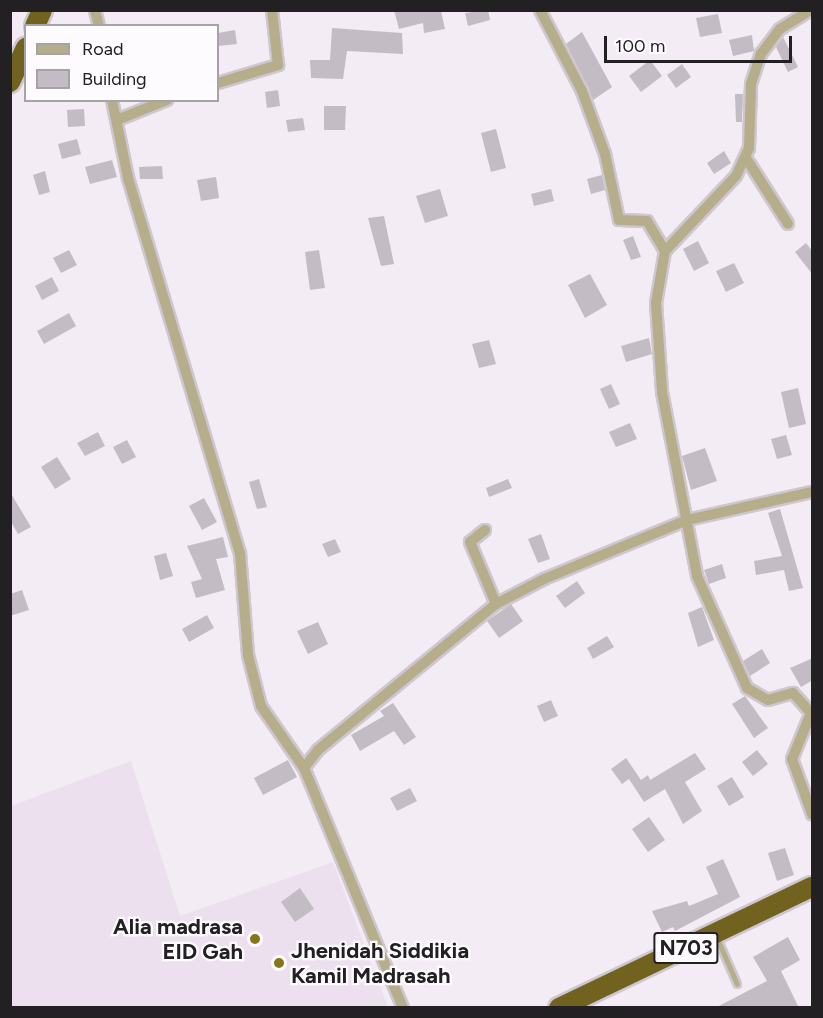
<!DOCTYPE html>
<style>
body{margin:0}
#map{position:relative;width:823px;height:1018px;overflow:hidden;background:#f3ecf5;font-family:Figtree,sans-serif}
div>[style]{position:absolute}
.built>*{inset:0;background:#ece0ef}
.building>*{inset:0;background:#c3bcc4}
.roads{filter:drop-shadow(2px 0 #cec7cf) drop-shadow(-2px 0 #cec7cf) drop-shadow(0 2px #cec7cf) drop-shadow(0 -2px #cec7cf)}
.lane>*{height:5px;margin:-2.5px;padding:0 2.5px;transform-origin:2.5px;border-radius:2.5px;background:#b6ad8a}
.street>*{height:10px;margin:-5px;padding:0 5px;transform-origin:5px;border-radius:5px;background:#b6ad8a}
.highway>*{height:20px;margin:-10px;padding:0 10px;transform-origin:10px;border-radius:10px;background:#71621f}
.dots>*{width:16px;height:16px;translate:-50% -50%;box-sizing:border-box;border:3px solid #fefbfe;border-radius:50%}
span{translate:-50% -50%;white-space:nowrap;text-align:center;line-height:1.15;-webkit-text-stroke:4.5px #fefbfe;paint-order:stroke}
.shield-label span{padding:2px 4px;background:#fefbfe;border:2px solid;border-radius:4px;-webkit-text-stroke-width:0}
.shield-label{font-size:21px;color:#232024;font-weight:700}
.poi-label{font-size:22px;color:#232024;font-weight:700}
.right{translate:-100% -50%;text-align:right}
.left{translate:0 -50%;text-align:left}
.frame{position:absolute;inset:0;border:12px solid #232024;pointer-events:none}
.legend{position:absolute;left:24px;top:24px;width:195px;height:78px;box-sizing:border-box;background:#fefbfe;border:2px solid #a6a3a7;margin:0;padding:8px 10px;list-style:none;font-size:18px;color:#232024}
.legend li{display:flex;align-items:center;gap:12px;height:30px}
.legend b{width:30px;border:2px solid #a6a3a7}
.scale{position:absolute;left:604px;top:36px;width:188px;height:27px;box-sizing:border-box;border:3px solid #232024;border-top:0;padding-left:8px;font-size:18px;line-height:21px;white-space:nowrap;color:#232024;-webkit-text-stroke:4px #fefbfe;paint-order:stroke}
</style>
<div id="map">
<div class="built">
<i style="clip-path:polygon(131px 761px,180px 916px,333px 862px,388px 1007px,11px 1008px,11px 806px)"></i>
</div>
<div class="building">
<i style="clip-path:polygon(394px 10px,441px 11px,445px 29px,424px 33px,423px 23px,399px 29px)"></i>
<i style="clip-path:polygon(488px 10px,490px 20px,468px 26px,465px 13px)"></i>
<i style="clip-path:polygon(718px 14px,722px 33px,700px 37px,696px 18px)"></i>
<i style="clip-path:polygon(332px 28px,402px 33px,403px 54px,347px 51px,343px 79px,311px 78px,310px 60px,330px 60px)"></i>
<i style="clip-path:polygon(235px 30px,237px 44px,218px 46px,218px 33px)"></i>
<i style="clip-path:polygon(582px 32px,612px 87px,593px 100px,566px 44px)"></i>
<i style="clip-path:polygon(752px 35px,754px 51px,733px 56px,729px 40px)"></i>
<i style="clip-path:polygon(783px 37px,798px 67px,788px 72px,776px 47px)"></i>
<i style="clip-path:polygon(650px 60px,662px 76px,641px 92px,629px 76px)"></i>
<i style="clip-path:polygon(682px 64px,691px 77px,676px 88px,667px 75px)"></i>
<i style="clip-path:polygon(278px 90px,280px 106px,267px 108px,265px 92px)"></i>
<i style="clip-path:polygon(735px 94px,743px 94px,742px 122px,736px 122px)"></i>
<i style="clip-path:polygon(324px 106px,346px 106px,345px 130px,324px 130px)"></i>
<i style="clip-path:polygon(84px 109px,85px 126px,68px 127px,67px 110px)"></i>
<i style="clip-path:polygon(303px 118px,305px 130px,288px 132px,286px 120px)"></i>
<i style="clip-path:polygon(496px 129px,506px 168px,491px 172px,481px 133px)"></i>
<i style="clip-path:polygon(77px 139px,81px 154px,62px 159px,58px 144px)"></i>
<i style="clip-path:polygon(724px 151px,731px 163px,714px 174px,707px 163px)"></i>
<i style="clip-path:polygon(112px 160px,117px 177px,90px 184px,85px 167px)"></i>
<i style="clip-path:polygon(162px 166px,163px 179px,140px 179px,139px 167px)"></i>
<i style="clip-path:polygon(45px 171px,50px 192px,39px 195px,33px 175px)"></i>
<i style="clip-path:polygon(602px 175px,605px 190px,591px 194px,587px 179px)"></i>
<i style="clip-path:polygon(216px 177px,219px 198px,201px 201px,197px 180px)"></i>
<i style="clip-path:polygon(440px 189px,448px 216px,425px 223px,416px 196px)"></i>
<i style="clip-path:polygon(551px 189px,554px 201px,534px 206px,531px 194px)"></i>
<i style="clip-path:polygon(384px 216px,394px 264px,381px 266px,368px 218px)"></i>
<i style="clip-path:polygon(633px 236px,641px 257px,631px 260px,623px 240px)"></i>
<i style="clip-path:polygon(698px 241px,709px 263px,694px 271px,683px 249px)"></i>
<i style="clip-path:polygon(806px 243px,813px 252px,813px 275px,795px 252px)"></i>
<i style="clip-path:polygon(69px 250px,77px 265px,61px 273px,53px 258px)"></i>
<i style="clip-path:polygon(319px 250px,325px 288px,310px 290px,305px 252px)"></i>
<i style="clip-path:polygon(734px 263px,744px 283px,726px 292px,716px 271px)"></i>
<i style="clip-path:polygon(590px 274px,607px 305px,585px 318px,568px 285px)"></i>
<i style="clip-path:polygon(52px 277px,59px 291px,42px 300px,35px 286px)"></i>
<i style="clip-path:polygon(69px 313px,76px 326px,44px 344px,37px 331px)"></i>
<i style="clip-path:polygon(649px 338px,652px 354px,626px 362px,621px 346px)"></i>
<i style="clip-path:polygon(489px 340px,496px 364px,479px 368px,472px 344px)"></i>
<i style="clip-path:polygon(611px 384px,620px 404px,609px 409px,600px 389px)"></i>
<i style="clip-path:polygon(798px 388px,806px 424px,789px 428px,781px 392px)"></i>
<i style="clip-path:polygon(630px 423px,637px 439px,616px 447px,609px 432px)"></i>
<i style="clip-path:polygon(98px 432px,105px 446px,85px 456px,77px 443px)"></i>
<i style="clip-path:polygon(786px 435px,792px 455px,777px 459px,771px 439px)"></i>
<i style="clip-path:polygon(127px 440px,136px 457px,122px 464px,113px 447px)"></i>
<i style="clip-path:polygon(705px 448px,717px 481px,691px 490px,682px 456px)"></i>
<i style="clip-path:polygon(57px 457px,71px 479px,55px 489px,41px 467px)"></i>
<i style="clip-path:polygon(259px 479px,267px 507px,257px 509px,249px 482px)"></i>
<i style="clip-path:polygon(508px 479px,512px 488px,489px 497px,486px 488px)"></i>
<i style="clip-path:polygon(10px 492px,31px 527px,18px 534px,10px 520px)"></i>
<i style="clip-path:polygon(204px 498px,217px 522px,202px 530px,189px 506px)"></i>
<i style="clip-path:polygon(780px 509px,803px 588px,789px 591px,784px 570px,756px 575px,754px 561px,782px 556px,768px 513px)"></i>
<i style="clip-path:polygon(541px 534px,550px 559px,538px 563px,528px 539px)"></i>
<i style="clip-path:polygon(223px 537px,228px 557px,216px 559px,225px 590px,196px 598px,191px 582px,202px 579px,187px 546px)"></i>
<i style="clip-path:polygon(335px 539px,341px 552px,328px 557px,322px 544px)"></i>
<i style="clip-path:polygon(166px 553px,173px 576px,160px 580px,154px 556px)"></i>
<i style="clip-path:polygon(722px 564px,726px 578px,709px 584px,704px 570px)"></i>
<i style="clip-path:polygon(577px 581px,585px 593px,565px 608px,556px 596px)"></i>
<i style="clip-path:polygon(22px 590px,29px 610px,10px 616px,10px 594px)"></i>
<i style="clip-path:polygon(511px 604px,523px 621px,499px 638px,487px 621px)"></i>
<i style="clip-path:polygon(702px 607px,714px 640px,698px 647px,688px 613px)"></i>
<i style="clip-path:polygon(207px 615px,214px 628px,189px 642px,182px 629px)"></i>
<i style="clip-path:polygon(318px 622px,328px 644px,308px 654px,297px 631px)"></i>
<i style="clip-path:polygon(607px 636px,614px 647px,593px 659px,587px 648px)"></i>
<i style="clip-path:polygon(762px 649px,770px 663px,750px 676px,743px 661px)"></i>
<i style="clip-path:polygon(813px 658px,813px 680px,801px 687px,790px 668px)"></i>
<i style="clip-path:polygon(745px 696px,768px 728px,754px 738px,732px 704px)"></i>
<i style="clip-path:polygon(551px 700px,558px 716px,544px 722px,537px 706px)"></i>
<i style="clip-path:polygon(393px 703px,416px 737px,404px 745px,394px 731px,360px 751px,351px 735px,384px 716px,380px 711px)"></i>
<i style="clip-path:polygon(757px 750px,768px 764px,753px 776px,742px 762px)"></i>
<i style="clip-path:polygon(695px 753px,706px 769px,685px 782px,702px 811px,683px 824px,665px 789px,644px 802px,629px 779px,622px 784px,611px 769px,626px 758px,641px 780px,648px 775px,650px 780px)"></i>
<i style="clip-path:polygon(288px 760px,297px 777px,263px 795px,254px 778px)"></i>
<i style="clip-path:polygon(732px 777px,744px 797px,729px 806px,717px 786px)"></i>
<i style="clip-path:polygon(410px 788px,417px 801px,397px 811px,390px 798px)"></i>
<i style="clip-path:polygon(649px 817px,665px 840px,648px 852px,632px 829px)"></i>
<i style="clip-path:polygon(785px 848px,794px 875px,777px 881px,768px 853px)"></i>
<i style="clip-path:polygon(723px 859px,740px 897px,675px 931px,673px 927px,662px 932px,652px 911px,687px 901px,689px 906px,718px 894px,706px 867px)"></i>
<i style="clip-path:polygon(300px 888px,314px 909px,295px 922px,281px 902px)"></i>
<i style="clip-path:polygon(788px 937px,800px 960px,781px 971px,799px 1008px,715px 1008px,767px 981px,753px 957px)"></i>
</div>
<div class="roads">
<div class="lane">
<i style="left:716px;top:936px;width:52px;rotate:66.4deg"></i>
</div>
<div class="street">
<i style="left:95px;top:10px;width:16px;rotate:76deg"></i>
<i style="left:540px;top:10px;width:91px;rotate:62.6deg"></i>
<i style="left:582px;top:91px;width:67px;rotate:69.9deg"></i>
<i style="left:605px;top:154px;width:67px;rotate:78deg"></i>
<i style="left:619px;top:220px;width:28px;rotate:2deg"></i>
<i style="left:647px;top:221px;width:35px;rotate:59deg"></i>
<i style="left:665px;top:251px;width:53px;rotate:99.8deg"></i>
<i style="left:656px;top:303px;width:89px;rotate:86.1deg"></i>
<i style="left:662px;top:392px;width:187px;rotate:79.2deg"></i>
<i style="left:697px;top:576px;width:123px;rotate:65.9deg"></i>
<i style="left:747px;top:688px;width:24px;rotate:30deg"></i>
<i style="left:768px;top:700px;width:26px;rotate:-16deg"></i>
<i style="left:793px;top:693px;width:27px;rotate:48deg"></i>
<i style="left:811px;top:713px;width:50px;rotate:112.4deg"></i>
<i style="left:792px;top:759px;width:59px;rotate:70deg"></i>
<i style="left:218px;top:83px;width:63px;rotate:-16.7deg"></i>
<i style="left:278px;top:65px;width:55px;rotate:-96.2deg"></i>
<i style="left:112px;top:100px;width:80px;rotate:78.4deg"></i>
<i style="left:128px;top:178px;width:391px;rotate:73.4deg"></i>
<i style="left:240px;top:553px;width:102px;rotate:85.5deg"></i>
<i style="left:248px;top:655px;width:53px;rotate:75.7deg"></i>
<i style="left:261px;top:706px;width:75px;rotate:55.3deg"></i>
<i style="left:117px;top:120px;width:54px;rotate:-21.8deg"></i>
<i style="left:746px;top:158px;width:78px;rotate:57.5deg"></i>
<i style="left:665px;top:251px;width:103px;rotate:-46.6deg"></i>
<i style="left:736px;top:176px;width:31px;rotate:-65deg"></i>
<i style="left:749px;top:148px;width:64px;rotate:-88.2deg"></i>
<i style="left:751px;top:84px;width:32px;rotate:-72deg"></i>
<i style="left:761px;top:54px;width:31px;rotate:-53deg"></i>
<i style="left:780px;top:29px;width:36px;rotate:-32deg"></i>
<i style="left:485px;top:530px;width:19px;rotate:141deg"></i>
<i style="left:470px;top:542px;width:67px;rotate:67.2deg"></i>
<i style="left:403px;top:1008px;width:260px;rotate:-112.4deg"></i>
<i style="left:304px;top:768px;width:23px;rotate:-52deg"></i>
<i style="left:318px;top:750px;width:230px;rotate:-39.4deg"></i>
<i style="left:496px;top:604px;width:54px;rotate:-27.5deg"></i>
<i style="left:544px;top:579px;width:155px;rotate:-22.4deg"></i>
<i style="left:687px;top:520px;width:128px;rotate:-12.6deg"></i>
</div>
<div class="highway">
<i style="left:35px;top:26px;width:17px;rotate:-66deg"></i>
<i style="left:10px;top:82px;width:38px;rotate:-65deg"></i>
<i style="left:559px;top:1008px;width:280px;rotate:-25.6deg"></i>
</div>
</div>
<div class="dots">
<i style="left:255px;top:939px;background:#887518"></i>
<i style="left:279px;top:963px;background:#887518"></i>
</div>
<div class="shield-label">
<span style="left:686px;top:948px">N703</span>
</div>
<div class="poi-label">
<span class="right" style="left:243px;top:939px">Alia madrasa<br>EID Gah</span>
<span class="left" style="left:291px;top:963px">Jhenidah Siddikia<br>Kamil Madrasah</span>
</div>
<div class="frame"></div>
<ul class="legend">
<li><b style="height:8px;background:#b6ad8a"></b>Road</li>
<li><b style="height:16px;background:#c3bcc4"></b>Building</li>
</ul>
<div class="scale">100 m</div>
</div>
